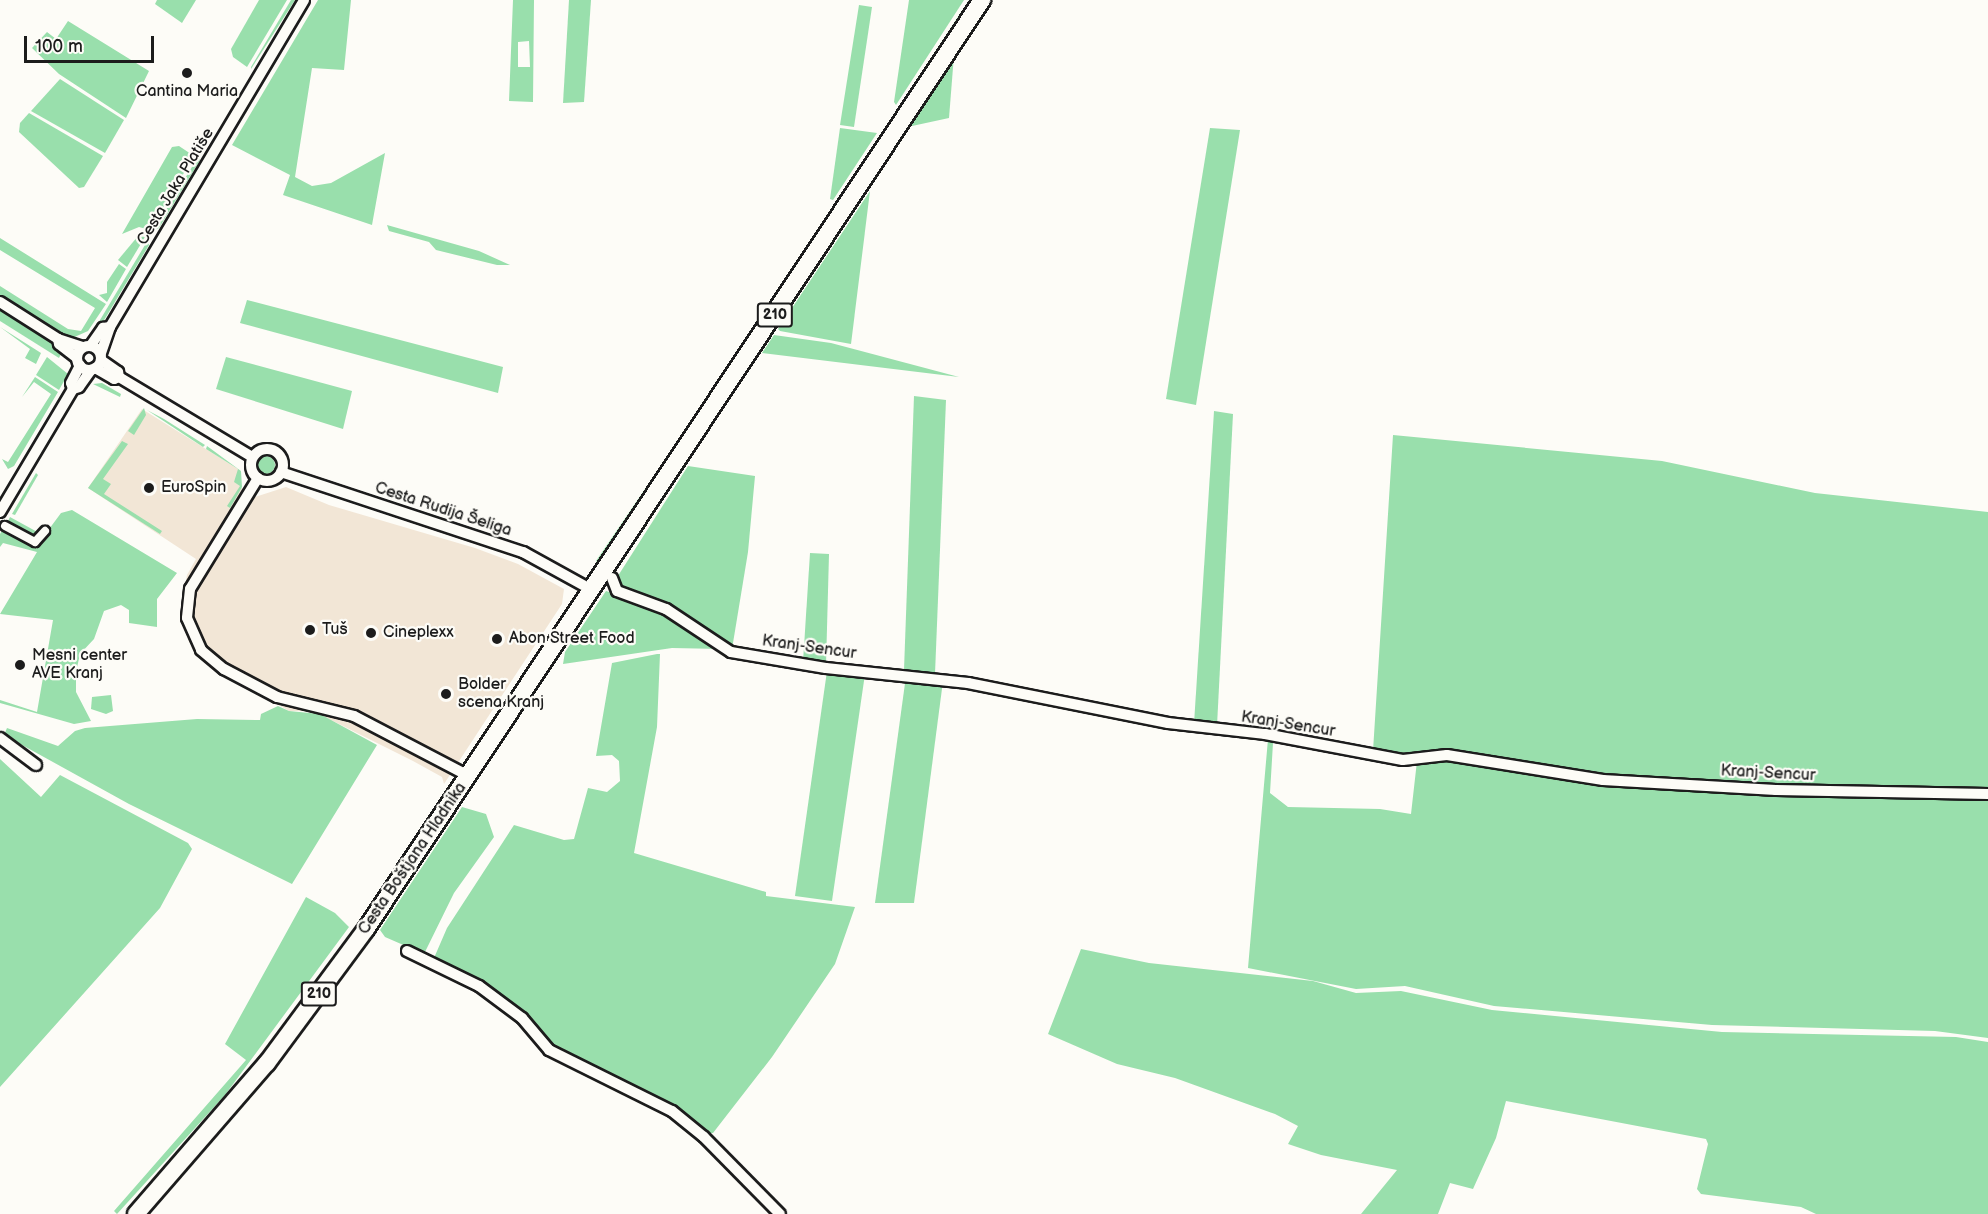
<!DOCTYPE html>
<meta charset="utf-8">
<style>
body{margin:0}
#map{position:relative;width:1988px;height:1214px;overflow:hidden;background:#fdfcf7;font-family:"Balsamiq Sans",sans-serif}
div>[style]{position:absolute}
.built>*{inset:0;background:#f2e6d6}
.green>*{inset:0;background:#99dfac}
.round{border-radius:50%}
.roads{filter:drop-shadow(2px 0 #1c1c1c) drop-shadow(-2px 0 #1c1c1c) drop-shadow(0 2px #1c1c1c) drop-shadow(0 -2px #1c1c1c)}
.pedestrian>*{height:8px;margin:-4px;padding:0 4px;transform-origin:4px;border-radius:4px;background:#fdfcf7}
.minor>*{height:10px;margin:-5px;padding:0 5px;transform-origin:5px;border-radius:5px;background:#fdfcf7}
.minor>.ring{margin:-5px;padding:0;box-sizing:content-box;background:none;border:10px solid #fdfcf7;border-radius:50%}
.primary>*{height:16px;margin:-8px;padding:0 8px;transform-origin:8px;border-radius:8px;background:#fdfcf7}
.dots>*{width:16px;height:16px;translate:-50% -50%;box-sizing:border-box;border:3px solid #fdfcf7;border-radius:50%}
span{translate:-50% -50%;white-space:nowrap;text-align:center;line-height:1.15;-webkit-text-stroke:4.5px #fdfcf7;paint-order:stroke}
.shield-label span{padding:2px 4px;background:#fdfcf7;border:2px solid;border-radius:4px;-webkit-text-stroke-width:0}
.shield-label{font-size:15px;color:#1c1c1c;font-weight:700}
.poi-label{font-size:16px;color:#1c1c1c}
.left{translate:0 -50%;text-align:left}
.street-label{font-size:16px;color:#1c1c1c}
.scale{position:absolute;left:24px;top:36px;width:130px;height:27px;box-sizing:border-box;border:3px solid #1c1c1c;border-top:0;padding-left:8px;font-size:18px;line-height:21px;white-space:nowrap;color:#1c1c1c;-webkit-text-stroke:4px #fdfcf7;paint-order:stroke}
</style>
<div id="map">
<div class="built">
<i style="clip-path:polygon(142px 409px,238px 469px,240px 487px,255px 497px,286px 487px,329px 505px,475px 548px,518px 564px,564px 589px,562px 604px,444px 784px,442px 777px,413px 761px,313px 711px,289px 711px,201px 658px,189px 642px,181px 608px,187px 575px,196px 559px,88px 488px)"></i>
</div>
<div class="green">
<i style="clip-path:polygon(157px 0,196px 0,182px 23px,155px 4px)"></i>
<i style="clip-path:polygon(259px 0,287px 0,247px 67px,233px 57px,231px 49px)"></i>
<i style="clip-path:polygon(291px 0,295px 0,251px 69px,251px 67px)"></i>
<i style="clip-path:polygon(318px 0,351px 0,344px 70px,312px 68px,295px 177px,312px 186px,331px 183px,385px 153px,372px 225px,283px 195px,290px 175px,232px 145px)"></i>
<i style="clip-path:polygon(evenodd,513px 0,534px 0,533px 102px,509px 101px,513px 0,529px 41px,530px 67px,518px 67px,518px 42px,529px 41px)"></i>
<i style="clip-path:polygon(569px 0,591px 0,584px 102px,563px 103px)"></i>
<i style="clip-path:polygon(909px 0,964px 0,896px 105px,894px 102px)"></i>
<i style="clip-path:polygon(969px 0,975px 0,888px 128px,887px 125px)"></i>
<i style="clip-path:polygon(859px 5px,872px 7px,854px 127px,840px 125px)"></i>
<i style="clip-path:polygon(68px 21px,149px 71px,126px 118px,59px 74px,32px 48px,47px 32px,56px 39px)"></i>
<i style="clip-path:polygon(954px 55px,949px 118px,912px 126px,910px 122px)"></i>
<i style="clip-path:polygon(60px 79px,124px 120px,105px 153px,31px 111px)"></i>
<i style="clip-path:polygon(29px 113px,103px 156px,84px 187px,79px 188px,19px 132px,20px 123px)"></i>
<i style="clip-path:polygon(840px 128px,877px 133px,833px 200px,830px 199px)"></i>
<i style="clip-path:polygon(1210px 128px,1240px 130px,1196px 405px,1166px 399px)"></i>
<i style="clip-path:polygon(882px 134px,756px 328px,754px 328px,754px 325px)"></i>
<i style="clip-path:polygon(179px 146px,194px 156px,150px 230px,139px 227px,122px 234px,172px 147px)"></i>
<i style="clip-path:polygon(198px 157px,200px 160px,159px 228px,153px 231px)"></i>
<i style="clip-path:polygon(870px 191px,851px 344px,780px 331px,778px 329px)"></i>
<i style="clip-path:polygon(387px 225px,479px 251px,510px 265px,497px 265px,436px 250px,429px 242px,389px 231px)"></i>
<i style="clip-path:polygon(138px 236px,145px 237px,127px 267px,118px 260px)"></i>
<i style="clip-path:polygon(0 238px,106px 304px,88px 331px,70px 339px,0 295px,0 286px,68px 329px,81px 331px,95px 308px,0 250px)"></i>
<i style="clip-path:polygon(148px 240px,149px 245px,97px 332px,94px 330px)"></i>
<i style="clip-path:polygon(119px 264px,126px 269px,107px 302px,99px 295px,107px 293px,107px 282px)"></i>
<i style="clip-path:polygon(247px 300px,503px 367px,498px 393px,240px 323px)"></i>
<i style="clip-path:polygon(0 310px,63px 350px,59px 358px,0 321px)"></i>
<i style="clip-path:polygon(0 327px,41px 353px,36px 364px,25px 358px,30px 349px)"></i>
<i style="clip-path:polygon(751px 333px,631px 514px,597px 562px,596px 561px)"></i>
<i style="clip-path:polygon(774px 335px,831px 343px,959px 377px,762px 353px)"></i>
<i style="clip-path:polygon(47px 357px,68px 374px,59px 390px,36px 375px)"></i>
<i style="clip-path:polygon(226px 357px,352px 391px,343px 429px,216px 389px)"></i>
<i style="clip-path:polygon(35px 377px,58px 392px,14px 466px,8px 469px,2px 459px,8px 462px,51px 394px,34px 382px,22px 397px)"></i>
<i style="clip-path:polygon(102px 383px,121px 394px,120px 397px,93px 384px)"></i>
<i style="clip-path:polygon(914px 396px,946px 400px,935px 674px,904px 670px)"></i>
<i style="clip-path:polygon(144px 408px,146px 415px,134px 435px,128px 431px)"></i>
<i style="clip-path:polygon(147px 410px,164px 419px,205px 445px,203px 447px)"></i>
<i style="clip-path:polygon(1214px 411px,1233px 414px,1217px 726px,1194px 724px)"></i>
<i style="clip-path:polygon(1393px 435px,1662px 461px,1815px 493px,1988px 512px,1988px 1038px,1935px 1031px,1712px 1025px,1494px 1006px,1405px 986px,1356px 989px,1248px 968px,1268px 739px,1273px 743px,1270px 793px,1288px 807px,1380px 809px,1411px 814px,1417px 761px,1413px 755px,1373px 751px)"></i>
<i style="clip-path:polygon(122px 441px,128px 444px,103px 479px,111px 484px,104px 494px,162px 531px,160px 534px,88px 488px)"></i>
<i style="clip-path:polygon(207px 446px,241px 471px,242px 487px,230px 508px,227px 506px,240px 486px,234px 482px,238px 469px,206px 449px)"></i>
<i class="round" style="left:257px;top:456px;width:18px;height:18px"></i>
<i style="clip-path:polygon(688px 466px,755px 476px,748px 552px,732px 649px,619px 590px,616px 579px)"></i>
<i style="clip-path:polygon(36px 473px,38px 475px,15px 515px,12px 514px)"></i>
<i style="clip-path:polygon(72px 510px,177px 573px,157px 599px,157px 627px,129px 623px,129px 610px,121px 605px,104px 611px,94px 639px,80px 654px,76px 672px,76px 692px,91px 721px,74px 724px,0 703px,0 700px,37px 712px,53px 620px,0 614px,37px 552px,3px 543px,0 547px,0 534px,3px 529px,27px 544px,38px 544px,61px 513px)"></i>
<i style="clip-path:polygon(10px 517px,41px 534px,34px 539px,7px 523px)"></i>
<i style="clip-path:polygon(810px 553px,829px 554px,826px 665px,803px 662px)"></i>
<i style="clip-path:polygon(606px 591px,654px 606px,721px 649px,672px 648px,563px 664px,565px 652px)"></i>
<i style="clip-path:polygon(657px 654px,660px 654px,657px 727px,634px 853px,766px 892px,766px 896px,855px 907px,835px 964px,772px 1057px,713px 1133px,703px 1133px,571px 1068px,549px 1053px,521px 1021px,434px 958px,447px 928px,514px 825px,564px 840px,574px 839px,588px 788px,607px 792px,620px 781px,619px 761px,612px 755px,596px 756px,612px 663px)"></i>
<i style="clip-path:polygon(827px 671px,865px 674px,832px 901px,795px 896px)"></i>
<i style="clip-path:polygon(906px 676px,943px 681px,914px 903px,875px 903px)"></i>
<i style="clip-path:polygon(111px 695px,113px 711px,106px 714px,91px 709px,92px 697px)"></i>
<i style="clip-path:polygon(278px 706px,289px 711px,320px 714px,377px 745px,292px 884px,129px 804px,4px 735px,7px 728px,58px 746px,75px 731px,85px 728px,197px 719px,260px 720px,261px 714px)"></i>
<i style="clip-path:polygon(0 759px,41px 797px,60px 775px,188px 843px,192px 849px,160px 908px,0 1087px)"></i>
<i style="clip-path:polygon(462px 807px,486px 814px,494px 837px,454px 893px,424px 954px,385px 937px,380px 930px)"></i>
<i style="clip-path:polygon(306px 897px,335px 913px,349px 927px,225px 1095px,117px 1214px,114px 1211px,246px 1060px,225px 1044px)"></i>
<i style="clip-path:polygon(1081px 949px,1149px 963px,1313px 981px,1356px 993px,1401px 991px,1492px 1010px,1722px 1032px,1956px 1037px,1988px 1042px,1988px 1214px,1816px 1214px,1801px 1207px,1701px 1194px,1697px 1189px,1708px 1144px,1706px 1139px,1506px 1101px,1496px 1138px,1473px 1189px,1450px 1183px,1438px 1214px,1361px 1214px,1397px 1170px,1321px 1155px,1288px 1144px,1298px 1126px,1275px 1114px,1175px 1078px,1117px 1064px,1048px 1034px)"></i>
</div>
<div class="roads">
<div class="pedestrian">
<i style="left:5px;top:526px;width:34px;rotate:28deg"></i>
<i style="left:35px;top:542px;width:15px;rotate:-48deg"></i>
</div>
<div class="minor">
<i style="left:0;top:302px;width:69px;rotate:32.5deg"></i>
<i style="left:58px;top:339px;width:25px;rotate:18deg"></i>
<i style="left:58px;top:339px;width:5px;rotate:79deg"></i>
<i style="left:59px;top:344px;width:23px;rotate:38deg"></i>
<i style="left:91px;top:345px;width:21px;rotate:-55deg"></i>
<i style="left:103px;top:328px;width:7px;rotate:-8deg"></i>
<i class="ring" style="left:77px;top:346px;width:14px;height:14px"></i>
<i style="left:101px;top:353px;width:28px;rotate:-71deg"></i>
<i style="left:110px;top:327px;width:380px;rotate:-59.3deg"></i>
<i style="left:101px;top:360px;width:21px;rotate:35deg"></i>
<i style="left:118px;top:372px;width:5px;rotate:79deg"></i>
<i style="left:95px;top:368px;width:22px;rotate:30deg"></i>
<i style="left:114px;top:379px;width:5px;rotate:-22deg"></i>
<i style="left:119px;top:377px;width:155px;rotate:31deg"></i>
<i style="left:73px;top:389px;width:6px;rotate:-108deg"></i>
<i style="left:71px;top:383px;width:20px;rotate:-63deg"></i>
<i class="ring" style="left:251px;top:449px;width:22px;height:22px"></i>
<i style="left:281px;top:472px;width:255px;rotate:18.3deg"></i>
<i style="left:523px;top:552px;width:77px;rotate:28.9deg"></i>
<i style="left:258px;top:478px;width:130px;rotate:121.5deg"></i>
<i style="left:190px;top:589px;width:29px;rotate:96deg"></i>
<i style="left:187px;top:618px;width:35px;rotate:66deg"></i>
<i style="left:201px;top:650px;width:30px;rotate:40deg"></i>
<i style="left:224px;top:669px;width:60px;rotate:27.8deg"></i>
<i style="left:277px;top:697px;width:79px;rotate:13.9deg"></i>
<i style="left:354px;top:716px;width:130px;rotate:27.6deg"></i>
<i style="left:0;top:512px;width:143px;rotate:-59.3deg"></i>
<i style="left:73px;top:389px;width:6px;rotate:-18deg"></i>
<i style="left:79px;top:387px;width:21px;rotate:-55deg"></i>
<i style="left:612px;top:578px;width:14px;rotate:69deg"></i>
<i style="left:617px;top:591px;width:52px;rotate:20.2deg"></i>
<i style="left:666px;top:609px;width:78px;rotate:33.5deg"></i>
<i style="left:731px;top:652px;width:96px;rotate:9.6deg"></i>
<i style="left:826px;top:668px;width:143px;rotate:6deg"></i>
<i style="left:968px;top:683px;width:204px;rotate:11.3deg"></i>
<i style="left:1168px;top:723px;width:98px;rotate:6.5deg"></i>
<i style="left:1265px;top:734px;width:140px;rotate:10.7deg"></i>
<i style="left:1403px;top:760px;width:44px;rotate:-6.5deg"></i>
<i style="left:1447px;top:755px;width:158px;rotate:9.1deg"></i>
<i style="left:1603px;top:780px;width:173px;rotate:3.3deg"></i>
<i style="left:1776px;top:790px;width:212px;rotate:1.1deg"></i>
<i style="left:0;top:738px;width:45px;rotate:36.9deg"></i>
<i style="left:407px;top:951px;width:80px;rotate:25.9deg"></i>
<i style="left:479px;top:986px;width:54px;rotate:36.7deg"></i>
<i style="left:522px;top:1018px;width:42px;rotate:49.8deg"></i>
<i style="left:549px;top:1050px;width:137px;rotate:26.4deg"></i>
<i style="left:672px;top:1111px;width:41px;rotate:39.1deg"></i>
<i style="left:704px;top:1137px;width:108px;rotate:45.4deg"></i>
</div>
<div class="primary">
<i style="left:136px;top:1214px;width:200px;rotate:-49.1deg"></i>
<i style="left:267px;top:1063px;width:167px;rotate:-53.5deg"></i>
<i style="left:366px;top:929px;width:1115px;rotate:-56.45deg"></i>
</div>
</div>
<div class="dots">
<i style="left:187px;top:73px;background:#1c1c1c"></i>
<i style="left:149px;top:488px;background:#1c1c1c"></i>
<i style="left:310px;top:630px;background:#1c1c1c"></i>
<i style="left:371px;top:633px;background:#1c1c1c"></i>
<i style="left:497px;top:639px;background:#1c1c1c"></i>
<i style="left:20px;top:665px;background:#1c1c1c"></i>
<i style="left:446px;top:694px;background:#1c1c1c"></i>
</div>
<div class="shield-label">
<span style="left:775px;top:315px">210</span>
<span style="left:319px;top:994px">210</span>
</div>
<div class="poi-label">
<span style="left:187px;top:92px">Cantina Maria</span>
<span class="left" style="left:161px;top:488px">EuroSpin</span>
<span class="left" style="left:322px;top:630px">Tuš</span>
<span class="left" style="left:383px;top:633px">Cineplexx</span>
<span class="left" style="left:509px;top:639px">Abon Street Food</span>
<span class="left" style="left:32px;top:665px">Mesni center<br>AVE Kranj</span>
<span class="left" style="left:458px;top:694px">Bolder<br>scena Kranj</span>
</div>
<div class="street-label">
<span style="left:176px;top:187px;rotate:-59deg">Cesta Jaka Platiše</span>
<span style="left:443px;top:510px;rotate:18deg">Cesta Rudija Šeliga</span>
<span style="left:809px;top:648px;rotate:8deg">Kranj-Sencur</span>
<span style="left:1288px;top:725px;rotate:9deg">Kranj-Sencur</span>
<span style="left:1768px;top:774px;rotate:3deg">Kranj-Sencur</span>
<span style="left:413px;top:859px;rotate:-56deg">Cesta Boštjana Hladnika</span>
</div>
<div class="scale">100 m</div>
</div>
